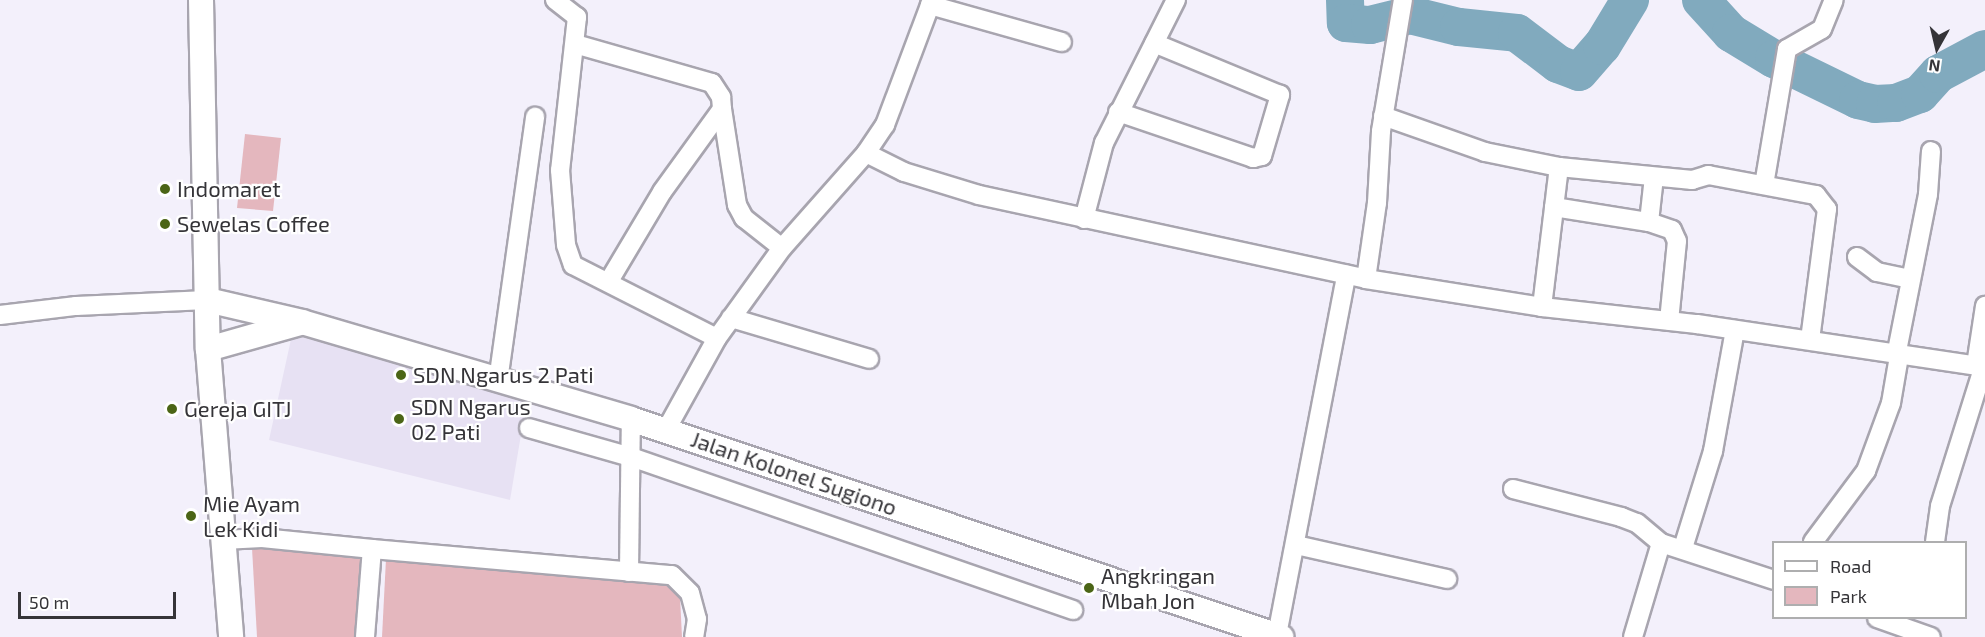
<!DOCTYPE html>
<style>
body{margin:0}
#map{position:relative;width:1985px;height:637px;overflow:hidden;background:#f3f0fb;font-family:"Exo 2",sans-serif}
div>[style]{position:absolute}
.built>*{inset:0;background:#e7e1f3}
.green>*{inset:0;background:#e4b7be}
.river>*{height:38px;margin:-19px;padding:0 19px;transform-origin:19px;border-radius:19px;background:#81aabe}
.roads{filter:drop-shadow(2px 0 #a8a5af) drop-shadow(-2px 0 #a8a5af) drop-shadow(0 2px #a8a5af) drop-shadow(0 -2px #a8a5af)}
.street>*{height:18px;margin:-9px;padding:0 9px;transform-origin:9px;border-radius:9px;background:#fff}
.secondary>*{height:24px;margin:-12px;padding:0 12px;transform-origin:12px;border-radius:12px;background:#fff}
.dots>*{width:16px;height:16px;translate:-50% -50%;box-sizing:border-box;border:3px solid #fff;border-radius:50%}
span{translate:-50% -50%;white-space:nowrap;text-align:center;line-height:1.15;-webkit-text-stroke:4.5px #fff;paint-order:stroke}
.poi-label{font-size:22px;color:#353438}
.left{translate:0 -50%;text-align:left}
.street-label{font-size:22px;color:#353438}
.legend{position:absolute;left:1772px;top:541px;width:195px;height:78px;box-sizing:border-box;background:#fff;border:2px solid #aeaeaf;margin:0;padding:8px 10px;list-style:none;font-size:18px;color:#353438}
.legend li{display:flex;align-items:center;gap:12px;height:30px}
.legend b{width:30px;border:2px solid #aeaeaf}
.north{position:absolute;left:1907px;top:18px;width:60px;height:60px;-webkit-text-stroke:4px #fff;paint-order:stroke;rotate:188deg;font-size:16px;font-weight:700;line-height:24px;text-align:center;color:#353438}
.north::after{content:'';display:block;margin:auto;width:21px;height:27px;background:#353438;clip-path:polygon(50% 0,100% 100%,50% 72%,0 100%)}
.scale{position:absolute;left:18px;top:592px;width:158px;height:27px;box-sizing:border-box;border:3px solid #353438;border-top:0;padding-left:8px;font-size:18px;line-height:21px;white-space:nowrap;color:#353438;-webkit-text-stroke:4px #fff;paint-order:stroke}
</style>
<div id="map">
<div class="built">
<i style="clip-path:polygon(293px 330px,527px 399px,510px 500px,269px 440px)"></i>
</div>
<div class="green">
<i style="clip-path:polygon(245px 134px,281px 138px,273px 211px,237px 208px)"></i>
<i style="clip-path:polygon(252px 548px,362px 556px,355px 637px,257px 637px)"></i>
<i style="clip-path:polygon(386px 559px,450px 561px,665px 584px,680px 597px,682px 637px,382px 637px)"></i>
</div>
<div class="river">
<i style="left:1345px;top:0;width:23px;rotate:88deg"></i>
<i style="left:1346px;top:23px;width:24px;rotate:5deg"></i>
<i style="left:1370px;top:25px;width:41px;rotate:-14deg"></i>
<i style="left:1410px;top:15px;width:50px;rotate:13.8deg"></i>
<i style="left:1459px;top:27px;width:58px;rotate:5.9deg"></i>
<i style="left:1517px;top:33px;width:51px;rotate:37.1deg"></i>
<i style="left:1558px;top:64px;width:22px;rotate:21deg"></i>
<i style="left:1579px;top:72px;width:35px;rotate:-49deg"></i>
<i style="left:1602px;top:46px;width:54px;rotate:-58.7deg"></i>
<i style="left:1701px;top:0;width:45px;rotate:47.7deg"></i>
<i style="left:1731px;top:33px;width:50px;rotate:31.2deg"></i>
<i style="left:1774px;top:59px;width:93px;rotate:26deg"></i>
<i style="left:1858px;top:100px;width:17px;rotate:13deg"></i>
<i style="left:1875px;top:104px;width:21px;rotate:-3deg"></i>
<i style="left:1896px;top:103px;width:26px;rotate:-21deg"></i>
<i style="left:1920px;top:94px;width:27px;rotate:-48deg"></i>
<i style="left:1938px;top:74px;width:53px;rotate:-28deg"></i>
</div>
<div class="roads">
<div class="street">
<i style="left:555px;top:0;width:28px;rotate:38deg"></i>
<i style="left:577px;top:17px;width:154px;rotate:96.3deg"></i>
<i style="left:560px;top:170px;width:75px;rotate:85.4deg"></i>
<i style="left:566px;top:245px;width:21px;rotate:71deg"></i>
<i style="left:573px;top:265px;width:161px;rotate:26.9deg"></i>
<i style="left:930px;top:5px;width:137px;rotate:15.7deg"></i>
<i style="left:575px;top:44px;width:142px;rotate:15.9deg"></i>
<i style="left:712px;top:83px;width:17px;rotate:57deg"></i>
<i style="left:721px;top:97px;width:12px;rotate:85deg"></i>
<i style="left:722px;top:109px;width:102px;rotate:125.9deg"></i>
<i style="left:662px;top:192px;width:104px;rotate:120.8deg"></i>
<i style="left:722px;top:109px;width:97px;rotate:81.1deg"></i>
<i style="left:737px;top:205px;width:15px;rotate:62deg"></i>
<i style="left:744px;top:218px;width:48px;rotate:38.3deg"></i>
<i style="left:1118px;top:112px;width:143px;rotate:18.8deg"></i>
<i style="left:1253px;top:158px;width:9px;rotate:-13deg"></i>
<i style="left:1262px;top:156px;width:64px;rotate:-73.6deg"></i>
<i style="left:1280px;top:95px;width:136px;rotate:-157.6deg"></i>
<i style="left:1383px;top:116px;width:108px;rotate:19.4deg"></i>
<i style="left:1485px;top:152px;width:76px;rotate:11.5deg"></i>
<i style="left:1559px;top:167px;width:134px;rotate:5.6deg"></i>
<i style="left:1692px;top:180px;width:17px;rotate:-17deg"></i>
<i style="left:1708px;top:175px;width:110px;rotate:10.5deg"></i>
<i style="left:1816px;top:195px;width:18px;rotate:52deg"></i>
<i style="left:1827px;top:209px;width:132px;rotate:97.4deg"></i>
<i style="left:866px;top:153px;width:42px;rotate:26.6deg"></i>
<i style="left:904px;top:172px;width:78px;rotate:17deg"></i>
<i style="left:979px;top:195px;width:396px;rotate:12.2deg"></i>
<i style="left:1366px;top:279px;width:178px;rotate:9deg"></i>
<i style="left:1542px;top:307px;width:156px;rotate:6.3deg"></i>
<i style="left:1697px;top:324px;width:291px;rotate:8.5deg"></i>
<i style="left:1764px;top:185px;width:138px;rotate:-80.4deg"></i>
<i style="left:1787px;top:49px;width:40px;rotate:-29.7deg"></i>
<i style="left:1822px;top:29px;width:31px;rotate:-68deg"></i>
<i style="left:1554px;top:207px;width:96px;rotate:9deg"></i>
<i style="left:1649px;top:222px;width:24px;rotate:19deg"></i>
<i style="left:1672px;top:230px;width:12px;rotate:66deg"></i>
<i style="left:1677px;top:241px;width:80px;rotate:95.7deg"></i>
<i style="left:1084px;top:219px;width:79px;rotate:-75.3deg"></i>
<i style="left:1104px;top:143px;width:160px;rotate:-63.3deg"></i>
<i style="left:1649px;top:222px;width:45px;rotate:-83.7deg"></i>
<i style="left:1857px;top:257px;width:25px;rotate:37deg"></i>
<i style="left:1877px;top:272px;width:34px;rotate:12deg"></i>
<i style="left:1366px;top:279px;width:77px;rotate:-81.8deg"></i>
<i style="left:1377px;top:203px;width:72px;rotate:-86.8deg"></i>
<i style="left:1381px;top:131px;width:133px;rotate:-80.5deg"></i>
<i style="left:1542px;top:307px;width:141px;rotate:-83.1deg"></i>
<i style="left:0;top:315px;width:77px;rotate:-6.8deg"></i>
<i style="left:76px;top:306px;width:131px;rotate:-2.6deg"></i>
<i style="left:731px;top:318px;width:144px;rotate:16.5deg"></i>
<i style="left:1896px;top:356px;width:165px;rotate:-78.8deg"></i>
<i style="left:1928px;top:194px;width:43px;rotate:-86deg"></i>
<i style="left:1976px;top:365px;width:60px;rotate:-81.3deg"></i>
<i style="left:498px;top:381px;width:267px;rotate:-82deg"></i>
<i style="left:529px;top:428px;width:106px;rotate:15.9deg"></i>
<i style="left:631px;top:457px;width:468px;rotate:19.1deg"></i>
<i style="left:666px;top:430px;width:105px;rotate:-61deg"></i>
<i style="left:717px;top:338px;width:111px;rotate:-54.2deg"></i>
<i style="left:782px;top:248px;width:127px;rotate:-48.5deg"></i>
<i style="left:866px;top:153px;width:34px;rotate:-56deg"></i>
<i style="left:885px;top:125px;width:134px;rotate:-69.4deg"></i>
<i style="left:1513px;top:489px;width:112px;rotate:14.5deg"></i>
<i style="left:1621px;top:517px;width:17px;rotate:21deg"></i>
<i style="left:1637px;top:523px;width:31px;rotate:40deg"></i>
<i style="left:1661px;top:543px;width:119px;rotate:18.1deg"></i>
<i style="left:223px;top:540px;width:39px;rotate:-3deg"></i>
<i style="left:262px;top:538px;width:111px;rotate:5.7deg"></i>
<i style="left:1813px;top:542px;width:89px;rotate:-53.3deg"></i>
<i style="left:1866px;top:471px;width:72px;rotate:-69.8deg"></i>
<i style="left:1891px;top:403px;width:48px;rotate:-80.3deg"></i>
<i style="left:1935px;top:542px;width:36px;rotate:-82deg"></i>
<i style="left:1940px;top:506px;width:147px;rotate:-72.6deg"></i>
<i style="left:1296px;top:545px;width:155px;rotate:12.7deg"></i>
<i style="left:1683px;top:548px;width:102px;rotate:-72.8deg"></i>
<i style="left:1713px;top:451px;width:123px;rotate:-79.7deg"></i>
<i style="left:629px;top:572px;width:153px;rotate:-89.3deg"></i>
<i style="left:1877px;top:618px;width:57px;rotate:19.4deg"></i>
<i style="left:1277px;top:635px;width:367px;rotate:-79.1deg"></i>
<i style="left:365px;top:637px;width:88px;rotate:-85.5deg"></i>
<i style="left:372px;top:549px;width:301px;rotate:5deg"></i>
<i style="left:672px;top:575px;width:25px;rotate:45deg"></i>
<i style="left:690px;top:593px;width:27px;rotate:75deg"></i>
<i style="left:697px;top:619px;width:18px;rotate:99deg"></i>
<i style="left:1633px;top:637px;width:98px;rotate:-73.4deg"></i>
</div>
<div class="secondary">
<i style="left:201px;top:0;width:349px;rotate:88.9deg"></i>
<i style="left:208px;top:349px;width:289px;rotate:85.4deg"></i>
<i style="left:207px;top:300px;width:98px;rotate:13deg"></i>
<i style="left:302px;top:322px;width:343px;rotate:16.4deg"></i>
<i style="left:631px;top:419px;width:686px;rotate:18.54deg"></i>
<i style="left:208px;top:349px;width:96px;rotate:-15.8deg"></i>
</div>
</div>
<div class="dots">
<i style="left:165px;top:189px;background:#4b6516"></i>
<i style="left:165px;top:224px;background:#4b6516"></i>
<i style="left:401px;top:375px;background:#4b6516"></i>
<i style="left:172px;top:409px;background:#4b6516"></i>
<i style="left:399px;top:419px;background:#4b6516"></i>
<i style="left:191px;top:516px;background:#4b6516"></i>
<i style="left:1089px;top:588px;background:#4b6516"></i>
</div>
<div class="poi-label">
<span class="left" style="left:177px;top:189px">Indomaret</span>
<span class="left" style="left:177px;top:224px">Sewelas Coffee</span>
<span class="left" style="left:413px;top:375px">SDN Ngarus 2 Pati</span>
<span class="left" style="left:411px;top:419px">SDN Ngarus<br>02 Pati</span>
<span class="left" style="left:184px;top:409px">Gereja GITJ</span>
<span class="left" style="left:203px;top:516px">Mie Ayam<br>Lek Kidi</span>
<span class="left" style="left:1101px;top:588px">Angkringan<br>Mbah Jon</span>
</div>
<div class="street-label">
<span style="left:794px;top:473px;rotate:19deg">Jalan Kolonel Sugiono</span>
</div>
<ul class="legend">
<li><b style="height:8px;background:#fff"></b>Road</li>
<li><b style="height:16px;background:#e4b7be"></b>Park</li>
</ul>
<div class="north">N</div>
<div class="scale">50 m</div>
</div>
